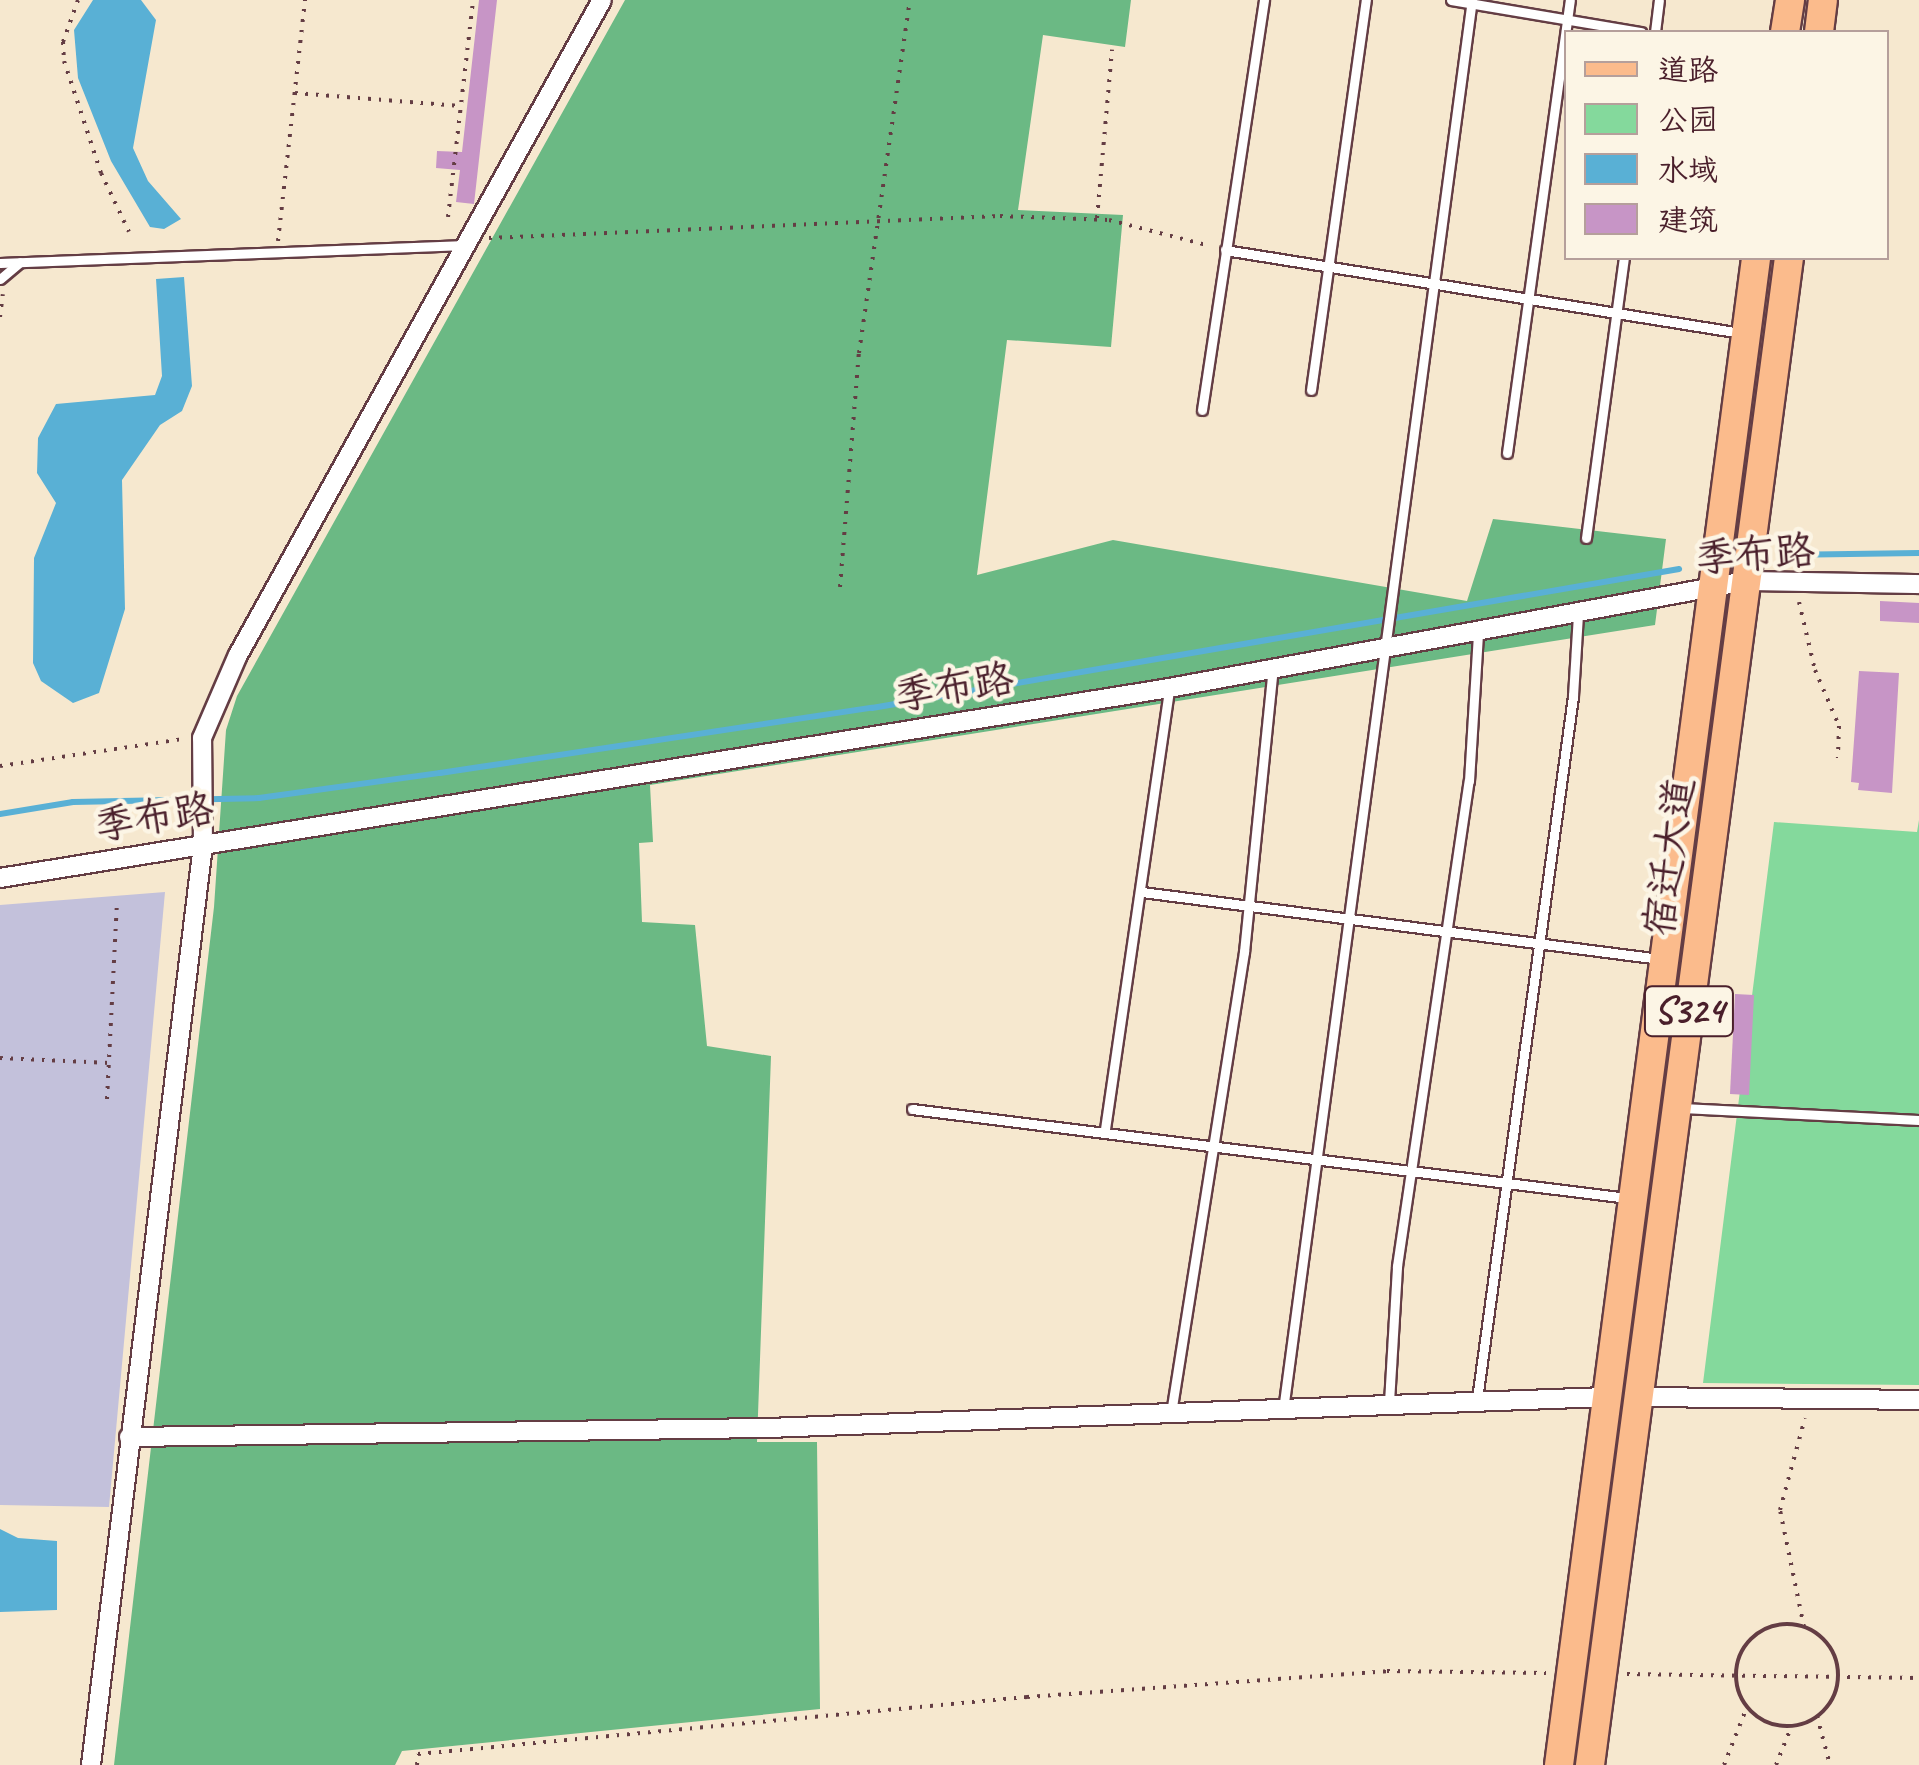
<!DOCTYPE html>
<meta charset="utf-8">
<style>
body{margin:0}
#map{position:relative;width:1919px;height:1765px;overflow:hidden;background:#f6e8cf;font-family:Caveat,"LXGW WenKai TC",sans-serif}
div>[style]{position:absolute}
.industrial>*{inset:0;background:#c3c1db}
.green>*{inset:0;background:#84d99c}
.forest>*{inset:0;background:#6bb984}
.water>*{inset:0;background:#59b0d5}
.stream>*{height:6px;margin:-3px;padding:0 3px;transform-origin:3px;border-radius:3px;background:#59b0d5}
.building>*{inset:0;background:#c795c6}
.path>*{height:4px;margin-top:-2px;transform-origin:0;background:repeating-linear-gradient(90deg,#643d44 0 2.5px,transparent 0 10.5px)}
.path>.ring{margin:-2px;padding:0;box-sizing:content-box;background:none;border:4px solid #643d44;border-radius:50%}
.roads{filter:drop-shadow(2px 0 #643d44) drop-shadow(-2px 0 #643d44) drop-shadow(0 2px #643d44) drop-shadow(0 -2px #643d44)}
.service>*{height:9px;margin:-4.5px;padding:0 4.5px;transform-origin:4.5px;border-radius:4.5px;background:#fff}
.minor>*{height:18px;margin:-9px;padding:0 9px;transform-origin:9px;border-radius:9px;background:#fff}
.primary>*{height:28px;margin:-14px;padding:0 14px;transform-origin:14px;border-radius:14px;background:#fbbb8c}
span{translate:-50% -50%;white-space:nowrap;text-align:center;line-height:1.15;-webkit-text-stroke:9px #fcf5e5;paint-order:stroke}
.shield-label span{padding:2px 8px;background:#fcf5e5;border:2px solid;border-radius:8px;-webkit-text-stroke-width:0}
.shield-label{font-size:38px;color:#4a1f2b;font-weight:700}
.street-label{font-size:40px;color:#4a1f2b}
.legend{position:absolute;left:1564px;top:30px;width:325px;height:230px;box-sizing:border-box;background:#fcf5e5;border:2px solid #b59f9b;margin:0;padding:12px 18px;list-style:none;font-size:30px;color:#4a1f2b}
.legend li{display:flex;align-items:center;gap:20px;height:50px}
.legend b{width:50px;border:2px solid #b59f9b}
</style>
<div id="map">
<div class="industrial">
<i style="clip-path:polygon(165px 892px,109px 1507px,0 1505px,0 905px)"></i>
</div>
<div class="green">
<i style="clip-path:polygon(1919px 820px,1919px 1385px,1703px 1383px,1774px 822px,1917px 832px)"></i>
</div>
<div class="forest">
<i style="clip-path:polygon(625px 0,1131px 0,1125px 47px,1043px 35px,1018px 210px,1123px 215px,1111px 347px,1007px 340px,977px 575px,1113px 540px,1467px 601px,1493px 519px,1666px 539px,1655px 625px,650px 785px,653px 842px,639px 843px,642px 922px,695px 925px,707px 1046px,771px 1056px,757px 1442px,817px 1442px,820px 1709px,402px 1751px,395px 1765px,114px 1765px,214px 907px,226px 730px,237px 696px)"></i>
</div>
<div class="water">
<i style="clip-path:polygon(93px 0,141px 0,156px 20px,133px 148px,148px 181px,181px 219px,164px 229px,150px 227px,111px 161px,78px 78px,74px 30px)"></i>
<i style="clip-path:polygon(184px 277px,192px 386px,182px 411px,160px 425px,122px 480px,125px 609px,99px 693px,73px 703px,41px 681px,33px 663px,34px 558px,56px 503px,37px 473px,38px 438px,56px 404px,155px 395px,162px 376px,156px 279px)"></i>
<i style="clip-path:polygon(0 1529px,18px 1538px,57px 1541px,57px 1610px,0 1612px)"></i>
</div>
<div class="stream">
<i style="left:1780px;top:555px;width:139px;rotate:-0.8deg"></i>
<i style="left:0;top:814px;width:74px;rotate:-9.3deg"></i>
<i style="left:73px;top:802px;width:186px;rotate:-1.2deg"></i>
<i style="left:259px;top:798px;width:183px;rotate:-7.9deg"></i>
<i style="left:440px;top:773px;width:437px;rotate:-8.6deg"></i>
<i style="left:872px;top:708px;width:819px;rotate:-9.77deg"></i>
</div>
<div class="building">
<i style="clip-path:polygon(479px 0,497px 0,474px 204px,456px 202px,460px 170px,436px 168px,437px 151px,462px 152px)"></i>
<i style="clip-path:polygon(1880px 601px,1919px 603px,1919px 623px,1880px 621px)"></i>
<i style="clip-path:polygon(1859px 671px,1899px 673px,1892px 793px,1858px 790px,1859px 783px,1851px 782px)"></i>
<i style="clip-path:polygon(1735px 994px,1754px 995px,1749px 1095px,1730px 1094px)"></i>
</div>
<div class="path">
<i style="left:78px;top:0;width:45px;rotate:109.7deg"></i>
<i style="left:63px;top:42px;width:19px;rotate:87deg"></i>
<i style="left:64px;top:61px;width:118px;rotate:71.7deg"></i>
<i style="left:101px;top:173px;width:65px;rotate:64.6deg"></i>
<i style="left:295px;top:93px;width:166px;rotate:4.5deg"></i>
<i style="left:448px;top:217px;width:218px;rotate:-83.4deg"></i>
<i style="left:1097px;top:218px;width:169px;rotate:-84.9deg"></i>
<i style="left:489px;top:238px;width:511px;rotate:-2.47deg"></i>
<i style="left:1000px;top:216px;width:109px;rotate:2.1deg"></i>
<i style="left:1109px;top:220px;width:104px;rotate:14.4deg"></i>
<i style="left:278px;top:241px;width:243px;rotate:-83.6deg"></i>
<i style="left:0;top:317px;width:23px;rotate:-83deg"></i>
<i style="left:840px;top:587px;width:235px;rotate:-85.4deg"></i>
<i style="left:859px;top:353px;width:357px;rotate:-81.8deg"></i>
<i style="left:1799px;top:602px;width:70px;rotate:76.8deg"></i>
<i style="left:1815px;top:670px;width:61px;rotate:66.8deg"></i>
<i style="left:1839px;top:726px;width:32px;rotate:92deg"></i>
<i style="left:0;top:766px;width:184px;rotate:-8.4deg"></i>
<i style="left:0;top:1058px;width:110px;rotate:2.6deg"></i>
<i style="left:107px;top:1099px;width:197px;rotate:-87.1deg"></i>
<i class="ring" style="left:1736px;top:1624px;width:98px;height:98px"></i>
<i style="left:1804px;top:1627px;width:119px;rotate:-101.6deg"></i>
<i style="left:1780px;top:1510px;width:95px;rotate:-74.8deg"></i>
<i style="left:1627px;top:1674px;width:292px;rotate:0.8deg"></i>
<i style="left:1817px;top:1716px;width:51px;rotate:75.1deg"></i>
<i style="left:417px;top:1765px;width:11px;rotate:-85deg"></i>
<i style="left:418px;top:1754px;width:612px;rotate:-5.35deg"></i>
<i style="left:1027px;top:1697px;width:361px;rotate:-4.1deg"></i>
<i style="left:1387px;top:1671px;width:159px;rotate:0.7deg"></i>
<i style="left:1724px;top:1765px;width:62px;rotate:-68.4deg"></i>
<i style="left:1776px;top:1765px;width:43px;rotate:-68.2deg"></i>
</div>
<div class="roads">
<div class="service">
<i style="left:1451px;top:0;width:193px;rotate:9.6deg"></i>
<i style="left:1655px;top:32px;width:32px;rotate:-83deg"></i>
<i style="left:1225px;top:250px;width:523px;rotate:9.14deg"></i>
<i style="left:0;top:263px;width:466px;rotate:-2.2deg"></i>
<i style="left:0;top:279px;width:26px;rotate:-40deg"></i>
<i style="left:1311px;top:390px;width:394px;rotate:-82deg"></i>
<i style="left:1202px;top:410px;width:415px;rotate:-81.4deg"></i>
<i style="left:1507px;top:453px;width:457px;rotate:-82.1deg"></i>
<i style="left:1586px;top:538px;width:283px;rotate:-82.3deg"></i>
<i style="left:1142px;top:892px;width:522px;rotate:7.37deg"></i>
<i style="left:1682px;top:1108px;width:237px;rotate:2.9deg"></i>
<i style="left:912px;top:1109px;width:722px;rotate:7.09deg"></i>
<i style="left:1105px;top:1129px;width:446px;rotate:-81.7deg"></i>
<i style="left:1477px;top:1399px;width:710px;rotate:-82.22deg"></i>
<i style="left:1573px;top:696px;width:81px;rotate:-86.5deg"></i>
<i style="left:1389px;top:1402px;width:136px;rotate:-86.6deg"></i>
<i style="left:1397px;top:1266px;width:490px;rotate:-81.6deg"></i>
<i style="left:1469px;top:781px;width:147px;rotate:-86.5deg"></i>
<i style="left:1283px;top:1410px;width:1423px;rotate:-82.37deg"></i>
<i style="left:1171px;top:1413px;width:467px;rotate:-81deg"></i>
<i style="left:1244px;top:952px;width:285px;rotate:-84.2deg"></i>
</div>
<div class="minor">
<i style="left:0;top:878px;width:1184px;rotate:-9.23deg"></i>
<i style="left:1169px;top:688px;width:587px;rotate:-10.51deg"></i>
<i style="left:1746px;top:581px;width:173px;rotate:1deg"></i>
<i style="left:1639px;top:1397px;width:280px;rotate:0.6deg"></i>
<i style="left:129px;top:1437px;width:639px;rotate:-0.81deg"></i>
<i style="left:768px;top:1428px;width:840px;rotate:-2.12deg"></i>
<i style="left:91px;top:1765px;width:927px;rotate:-83.06deg"></i>
<i style="left:203px;top:845px;width:107px;rotate:-90.5deg"></i>
<i style="left:202px;top:738px;width:90px;rotate:-66.6deg"></i>
<i style="left:238px;top:655px;width:749px;rotate:-60.94deg"></i>
</div>
<div class="primary">
<i style="left:1785px;top:32px;width:32px;rotate:-81deg"></i>
<i style="left:1819px;top:32px;width:32px;rotate:-83deg"></i>
<i style="left:1559px;top:1765px;width:1520px;rotate:-82.55deg"></i>
<i style="left:1590px;top:1765px;width:1520px;rotate:-82.48deg"></i>
</div>
</div>
<div class="shield-label">
<span style="left:1689px;top:1011px">S324</span>
</div>
<div class="street-label">
<span style="left:1755px;top:554px;rotate:-4deg">季布路</span>
<span style="left:954px;top:687px;rotate:-9deg">季布路</span>
<span style="left:154px;top:817px;rotate:-9deg">季布路</span>
<span style="left:1669px;top:857px;rotate:-82deg">宿迁大道</span>
</div>
<ul class="legend">
<li><b style="height:12px;background:#fbbb8c"></b>道路</li>
<li><b style="height:28px;background:#84d99c"></b>公园</li>
<li><b style="height:28px;background:#59b0d5"></b>水域</li>
<li><b style="height:28px;background:#c795c6"></b>建筑</li>
</ul>
</div>
